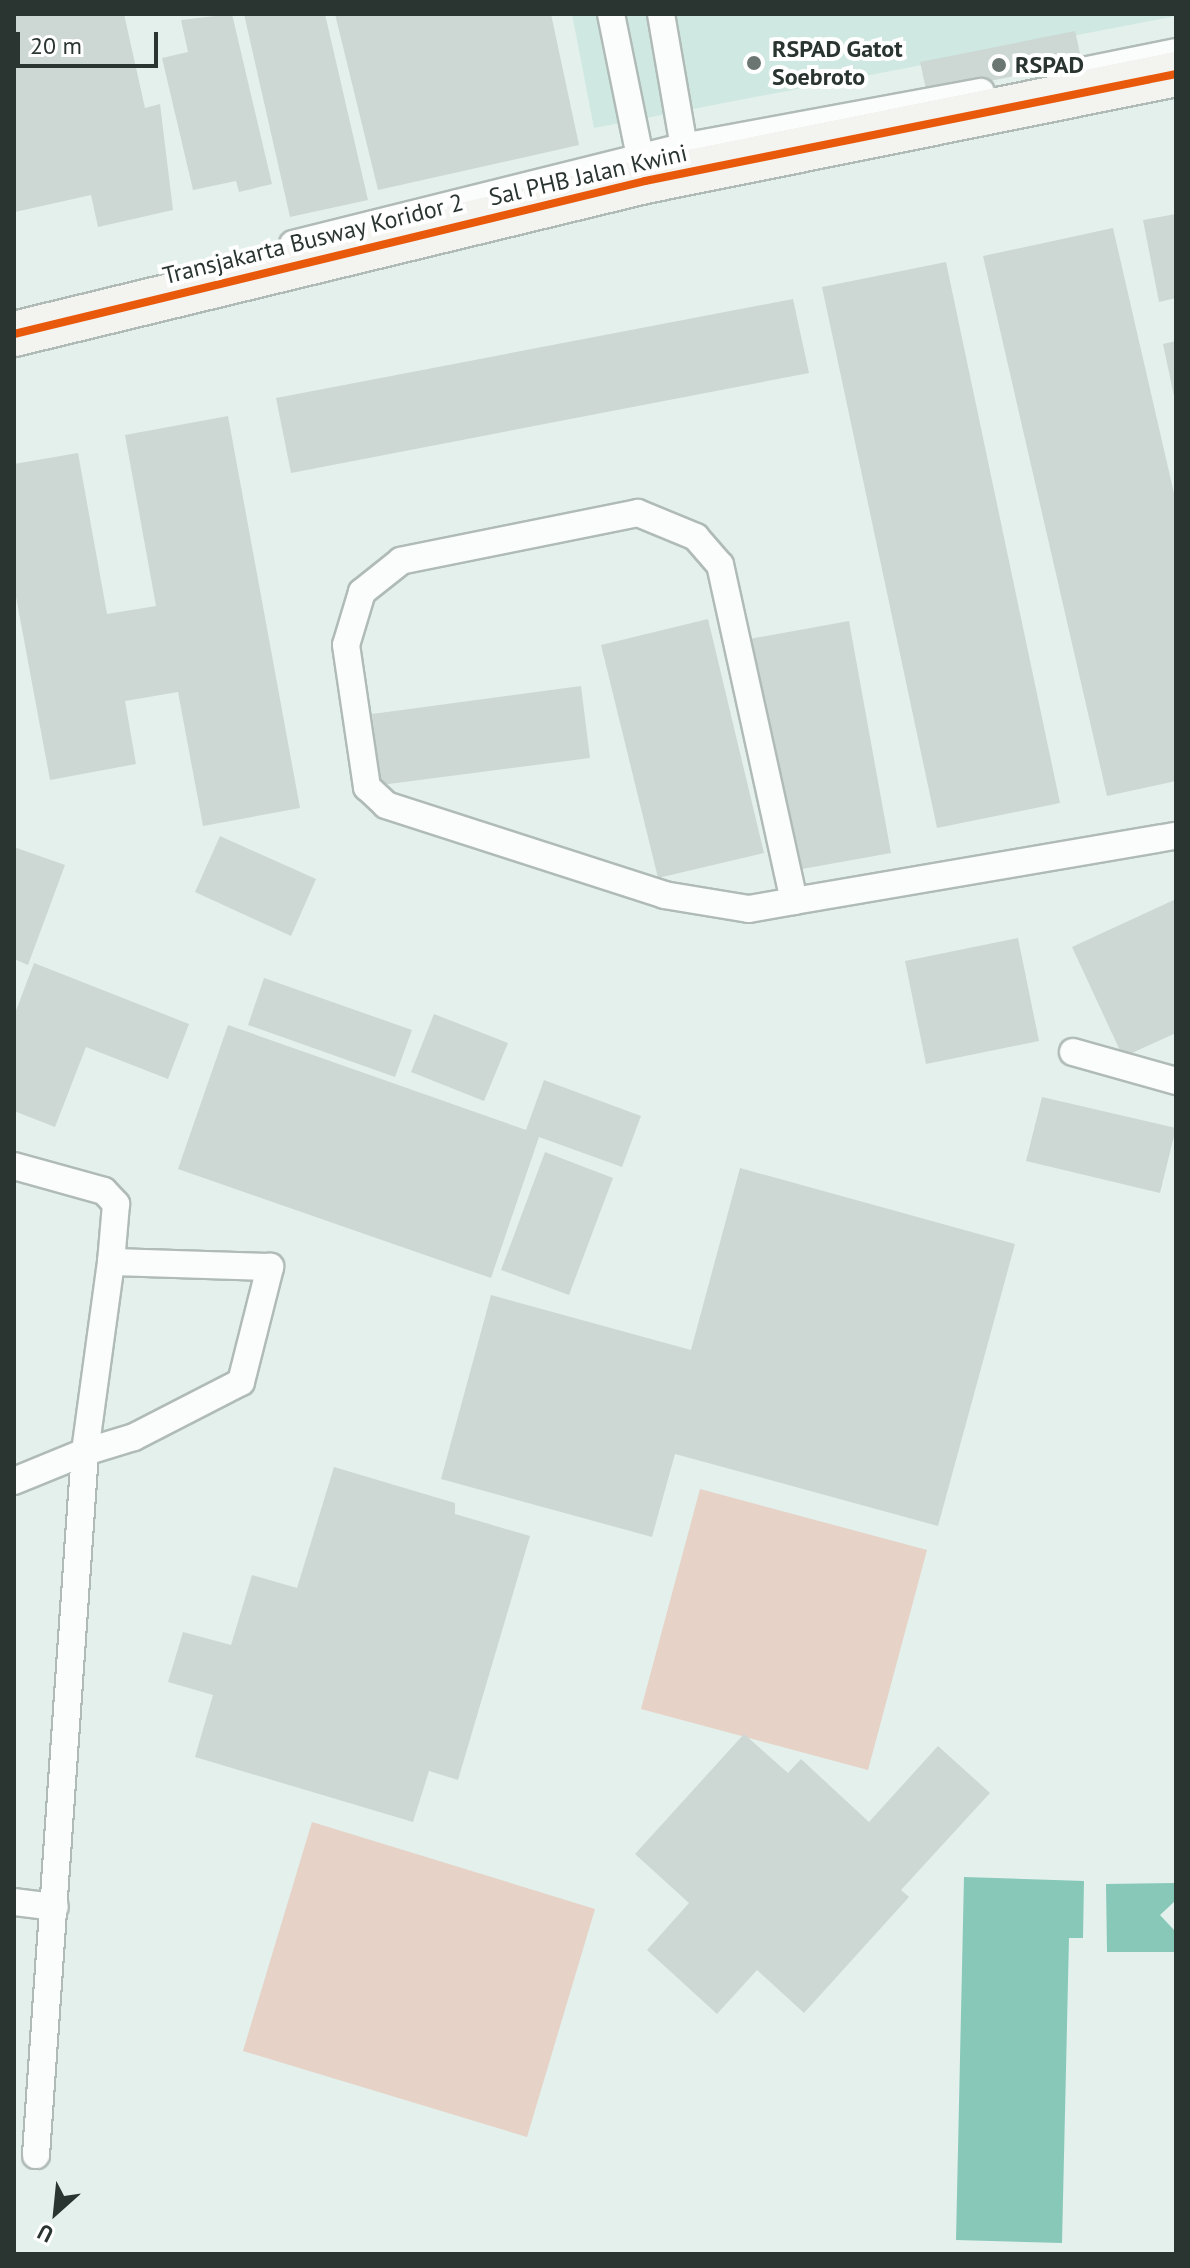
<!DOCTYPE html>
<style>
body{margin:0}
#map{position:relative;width:1190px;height:2268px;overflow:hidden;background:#e3f0ec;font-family:"PT Sans",sans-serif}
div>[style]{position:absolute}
.built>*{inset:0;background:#cfe8e1}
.green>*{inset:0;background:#e6d2c6}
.water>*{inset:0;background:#87c8b9}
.building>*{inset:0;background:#cdd8d5}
.roads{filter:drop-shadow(2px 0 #b0bbb7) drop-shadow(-2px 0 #b0bbb7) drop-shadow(0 2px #b0bbb7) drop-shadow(0 -2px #b0bbb7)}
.lane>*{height:26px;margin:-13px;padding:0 13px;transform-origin:13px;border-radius:13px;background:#fbfdfc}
.secondary>*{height:44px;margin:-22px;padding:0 22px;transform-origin:22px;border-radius:22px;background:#f3f3f0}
.cycleway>*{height:8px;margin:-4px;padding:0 4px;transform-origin:4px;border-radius:4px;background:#e8590c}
.dots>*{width:22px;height:22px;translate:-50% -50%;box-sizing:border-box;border:4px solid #fff;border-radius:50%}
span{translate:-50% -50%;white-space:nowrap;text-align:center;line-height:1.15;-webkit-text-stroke:8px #fff;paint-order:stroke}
.poi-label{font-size:24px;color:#2a3431;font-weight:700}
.left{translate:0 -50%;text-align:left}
.street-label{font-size:24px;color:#2a3431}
.frame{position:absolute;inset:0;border:16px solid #2a3431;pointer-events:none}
.north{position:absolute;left:16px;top:2172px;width:80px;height:80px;-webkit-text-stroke:6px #fff;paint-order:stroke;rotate:207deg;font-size:22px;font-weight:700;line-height:32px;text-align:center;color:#2a3431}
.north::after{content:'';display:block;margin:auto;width:28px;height:36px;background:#2a3431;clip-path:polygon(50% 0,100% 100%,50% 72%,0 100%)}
.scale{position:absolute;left:16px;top:32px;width:142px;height:36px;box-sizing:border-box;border:4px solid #2a3431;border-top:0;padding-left:10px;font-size:24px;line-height:28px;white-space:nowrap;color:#2a3431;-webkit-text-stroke:6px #fff;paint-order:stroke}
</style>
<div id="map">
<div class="built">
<i style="clip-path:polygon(572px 14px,1176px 14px,1176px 16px,594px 128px)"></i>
</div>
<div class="green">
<i style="clip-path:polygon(700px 1489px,927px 1550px,868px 1770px,641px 1709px)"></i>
<i style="clip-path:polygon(312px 1822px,595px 1909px,527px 2137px,243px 2051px)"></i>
</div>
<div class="water">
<i style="clip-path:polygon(964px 1877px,1084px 1881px,1083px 1938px,1069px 1938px,1062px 2243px,956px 2240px)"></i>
<i style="clip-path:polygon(1174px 1883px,1175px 1901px,1160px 1915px,1174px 1930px,1174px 1952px,1107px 1952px,1106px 1884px)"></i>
</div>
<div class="building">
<i style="clip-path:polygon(14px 14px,124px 14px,145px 108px,160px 104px,173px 210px,98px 227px,91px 195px,15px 212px)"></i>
<i style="clip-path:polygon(232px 14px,272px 184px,239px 192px,236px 181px,193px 190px,162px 58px,188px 52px,181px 20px)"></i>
<i style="clip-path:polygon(244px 14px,325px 14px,368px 200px,290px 217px)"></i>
<i style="clip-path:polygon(335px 14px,551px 14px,579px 145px,378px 190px)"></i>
<i style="clip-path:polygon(1075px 31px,1082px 62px,927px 94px,920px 62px)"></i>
<i style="clip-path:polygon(1176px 214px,1176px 298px,1159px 302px,1143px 220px)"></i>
<i style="clip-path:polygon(1113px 228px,1176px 502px,1176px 781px,1107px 796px,983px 256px)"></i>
<i style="clip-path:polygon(946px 262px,1060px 803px,937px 828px,822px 287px)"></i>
<i style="clip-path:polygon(793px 299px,809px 373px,291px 473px,276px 398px)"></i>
<i style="clip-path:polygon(1176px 341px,1176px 401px,1175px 401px,1163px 344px)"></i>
<i style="clip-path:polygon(228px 416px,300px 808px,203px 826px,178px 692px,125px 701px,136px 764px,50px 780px,14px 586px,14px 464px,78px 453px,107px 614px,156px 606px,125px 435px)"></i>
<i style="clip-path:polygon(708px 619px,764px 853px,658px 878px,601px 645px)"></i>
<i style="clip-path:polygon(849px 621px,891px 853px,791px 871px,749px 639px)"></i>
<i style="clip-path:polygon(581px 686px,590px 758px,381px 785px,372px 714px)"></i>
<i style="clip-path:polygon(220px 836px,316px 879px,291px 936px,195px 892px)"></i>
<i style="clip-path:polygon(14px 847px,65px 865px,28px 965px,14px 959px)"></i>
<i style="clip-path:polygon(1176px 899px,1176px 1033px,1123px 1057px,1072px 947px)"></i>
<i style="clip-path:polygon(1018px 938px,1039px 1041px,926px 1064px,905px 961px)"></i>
<i style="clip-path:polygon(34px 963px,189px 1024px,168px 1079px,86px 1047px,55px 1127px,14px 1111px,14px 1016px)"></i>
<i style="clip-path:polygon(264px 978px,412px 1030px,395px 1077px,248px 1025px)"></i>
<i style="clip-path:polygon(434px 1014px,508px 1043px,484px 1101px,411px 1072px)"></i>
<i style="clip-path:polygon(228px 1025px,526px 1130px,544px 1080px,641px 1116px,622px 1167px,539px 1137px,491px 1278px,178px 1169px)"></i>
<i style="clip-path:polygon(1042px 1097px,1176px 1128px,1160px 1193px,1026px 1161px)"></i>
<i style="clip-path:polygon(545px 1152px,613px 1178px,569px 1295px,501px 1270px)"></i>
<i style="clip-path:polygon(740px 1168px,1015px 1244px,938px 1526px,675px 1454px,652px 1537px,441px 1479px,491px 1295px,691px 1350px)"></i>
<i style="clip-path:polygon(334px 1467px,455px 1503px,455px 1514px,530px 1536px,458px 1780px,429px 1771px,413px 1822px,195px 1757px,213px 1695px,168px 1682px,183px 1632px,231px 1645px,252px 1575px,297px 1588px)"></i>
<i style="clip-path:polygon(744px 1734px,788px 1773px,801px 1759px,869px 1822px,938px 1746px,990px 1793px,901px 1890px,909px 1897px,804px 2013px,757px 1970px,717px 2014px,647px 1950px,689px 1903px,635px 1854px)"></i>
</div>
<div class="roads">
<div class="lane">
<i style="left:611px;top:14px;width:160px;rotate:78.5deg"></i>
<i style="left:661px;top:14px;width:152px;rotate:80.2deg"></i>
<i style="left:1078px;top:72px;width:100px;rotate:-11.5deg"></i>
<i style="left:293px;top:244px;width:402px;rotate:-14deg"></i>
<i style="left:683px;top:147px;width:303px;rotate:-10.5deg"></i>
<i style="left:794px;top:901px;width:344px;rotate:-102.4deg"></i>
<i style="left:720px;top:565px;width:37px;rotate:-131deg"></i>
<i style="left:696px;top:537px;width:63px;rotate:-157.5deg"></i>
<i style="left:638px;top:513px;width:242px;rotate:168.6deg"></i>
<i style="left:401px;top:561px;width:50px;rotate:141.5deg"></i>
<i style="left:362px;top:592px;width:55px;rotate:106.8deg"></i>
<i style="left:346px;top:645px;width:144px;rotate:81.6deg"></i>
<i style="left:367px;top:787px;width:26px;rotate:43deg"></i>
<i style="left:386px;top:805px;width:292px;rotate:17.9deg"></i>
<i style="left:664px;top:895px;width:86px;rotate:9.4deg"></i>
<i style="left:749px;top:909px;width:46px;rotate:-10.1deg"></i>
<i style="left:794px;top:901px;width:387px;rotate:-9.7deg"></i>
<i style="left:1073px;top:1052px;width:107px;rotate:15.7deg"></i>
<i style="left:14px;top:1166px;width:93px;rotate:15.5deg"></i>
<i style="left:104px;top:1191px;width:18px;rotate:47deg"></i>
<i style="left:116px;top:1204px;width:58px;rotate:94.9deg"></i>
<i style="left:14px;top:1481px;width:77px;rotate:-22.2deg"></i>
<i style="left:85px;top:1452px;width:51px;rotate:-17deg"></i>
<i style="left:134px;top:1437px;width:120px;rotate:-27.2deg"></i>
<i style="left:241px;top:1382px;width:119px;rotate:-75.8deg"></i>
<i style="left:270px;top:1267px;width:159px;rotate:-178.2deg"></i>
<i style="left:111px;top:1262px;width:192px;rotate:97.8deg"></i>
<i style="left:85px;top:1452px;width:705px;rotate:93.99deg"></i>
<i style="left:14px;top:1902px;width:41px;rotate:7deg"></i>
</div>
<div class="secondary">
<i style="left:14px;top:334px;width:649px;rotate:-13.63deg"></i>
<i style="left:645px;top:181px;width:542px;rotate:-11.39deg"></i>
</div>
</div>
<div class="cycleway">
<i style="left:14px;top:334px;width:649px;rotate:-13.63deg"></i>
<i style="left:645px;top:181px;width:542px;rotate:-11.39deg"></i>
</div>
<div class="dots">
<i style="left:754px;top:63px;background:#6b7672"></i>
<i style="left:999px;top:65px;background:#6b7672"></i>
</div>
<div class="poi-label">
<span class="left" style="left:772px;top:63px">RSPAD Gatot<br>Soebroto</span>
<span class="left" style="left:1015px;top:65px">RSPAD</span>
</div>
<div class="street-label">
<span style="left:588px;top:175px;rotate:-13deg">Sal PHB Jalan Kwini</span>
<span style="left:313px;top:239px;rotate:-14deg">Transjakarta Busway Koridor 2</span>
</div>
<div class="frame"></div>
<div class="north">U</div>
<div class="scale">20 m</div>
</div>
